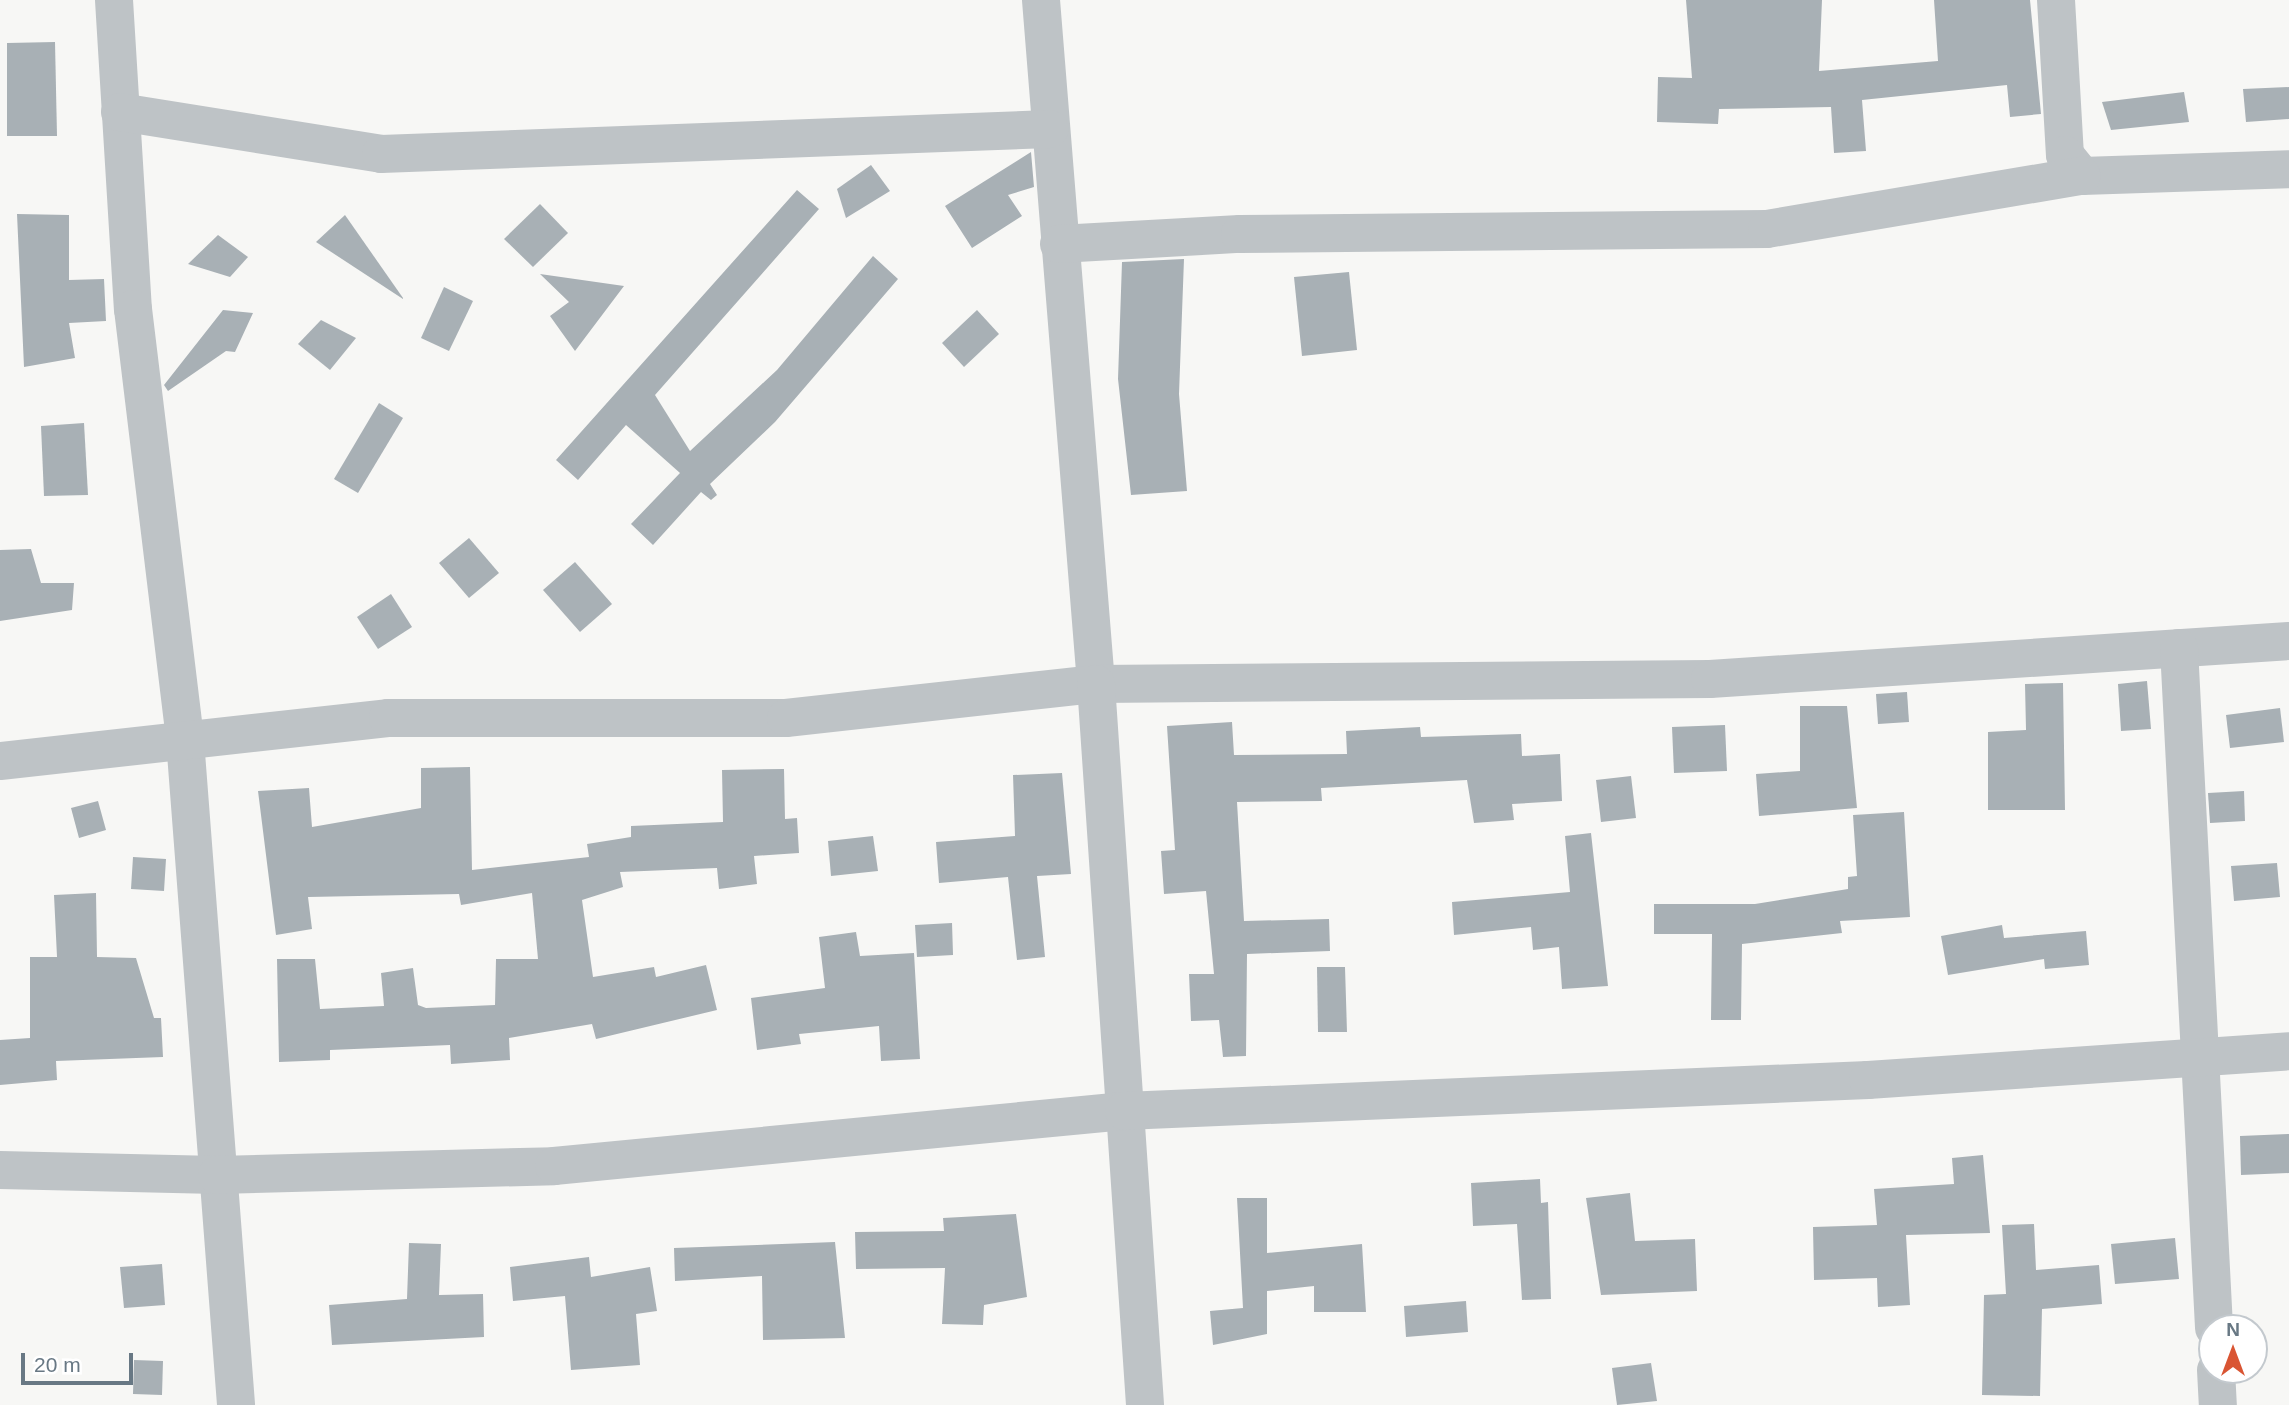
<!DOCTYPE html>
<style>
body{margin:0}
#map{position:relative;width:2289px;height:1405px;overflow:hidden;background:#f7f7f5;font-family:Arial,sans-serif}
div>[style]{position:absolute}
.building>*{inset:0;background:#a8b0b5}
.street>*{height:38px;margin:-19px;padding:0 19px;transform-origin:19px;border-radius:19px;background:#bec3c6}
span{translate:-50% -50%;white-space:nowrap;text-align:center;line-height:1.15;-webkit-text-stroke:7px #fff;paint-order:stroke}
.north{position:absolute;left:2198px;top:1314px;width:70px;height:70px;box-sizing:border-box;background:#fff;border:2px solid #c3c9ce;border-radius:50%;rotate:0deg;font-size:19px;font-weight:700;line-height:28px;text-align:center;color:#687884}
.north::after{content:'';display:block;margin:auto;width:24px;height:32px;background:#d95533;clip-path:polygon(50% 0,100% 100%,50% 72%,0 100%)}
.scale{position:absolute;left:21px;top:1353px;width:112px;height:32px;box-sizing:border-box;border:4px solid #687884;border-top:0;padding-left:9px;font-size:21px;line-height:24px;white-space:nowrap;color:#687884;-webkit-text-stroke:5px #fff;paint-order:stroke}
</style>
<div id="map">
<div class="building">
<i style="clip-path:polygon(1686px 0,1822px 0,1819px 71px,1938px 61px,1934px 0,2030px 0,2041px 114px,2010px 117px,2007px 85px,1862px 100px,1866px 151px,1834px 153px,1831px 107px,1719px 109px,1718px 124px,1657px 122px,1658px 77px,1692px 78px)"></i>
<i style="clip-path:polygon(55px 42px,57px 136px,7px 136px,7px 43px)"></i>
<i style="clip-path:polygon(2289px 87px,2289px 119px,2246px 122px,2243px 89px)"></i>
<i style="clip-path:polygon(2184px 92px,2189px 122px,2111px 130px,2102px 102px)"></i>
<i style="clip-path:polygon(1031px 152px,1034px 187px,1008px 195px,1022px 216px,972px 248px,945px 206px)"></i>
<i style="clip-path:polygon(871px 165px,890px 191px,846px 218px,837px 189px)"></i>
<i style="clip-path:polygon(797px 190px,819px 209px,655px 395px,690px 451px,777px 370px,873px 256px,898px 279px,775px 422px,710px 484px,717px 495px,711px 500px,701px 492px,653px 545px,631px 524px,680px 473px,626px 425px,578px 480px,556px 460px)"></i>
<i style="clip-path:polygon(540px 204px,568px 233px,533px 267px,504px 239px)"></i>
<i style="clip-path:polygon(17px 214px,69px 215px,69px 280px,104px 279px,106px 321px,69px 323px,75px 358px,24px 367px)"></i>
<i style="clip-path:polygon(345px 215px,403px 298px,403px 299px,316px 242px)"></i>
<i style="clip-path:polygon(218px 235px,248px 257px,230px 277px,188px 264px)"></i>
<i style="clip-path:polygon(1184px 259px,1179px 394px,1187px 491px,1131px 495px,1118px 379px,1122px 262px)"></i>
<i style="clip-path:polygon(1349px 272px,1357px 350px,1302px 356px,1294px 277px)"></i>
<i style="clip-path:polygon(540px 274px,624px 286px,575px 351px,550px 316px,569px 302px)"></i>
<i style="clip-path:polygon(444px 287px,473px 301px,449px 351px,421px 338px)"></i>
<i style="clip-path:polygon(223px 310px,253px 313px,235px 352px,226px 351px,168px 391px,164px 385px)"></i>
<i style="clip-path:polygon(977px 310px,999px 334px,964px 367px,942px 343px)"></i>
<i style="clip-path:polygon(321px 320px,356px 338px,330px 370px,298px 344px)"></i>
<i style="clip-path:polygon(379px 403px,403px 418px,358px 493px,334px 479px)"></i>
<i style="clip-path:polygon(84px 423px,88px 495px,44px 496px,41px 426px)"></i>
<i style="clip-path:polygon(469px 538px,499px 573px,469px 598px,439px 563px)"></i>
<i style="clip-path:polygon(31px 549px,41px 583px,74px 583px,72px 610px,0 621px,0 550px)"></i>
<i style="clip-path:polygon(575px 562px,612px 604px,580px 632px,543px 590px)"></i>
<i style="clip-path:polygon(391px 594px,412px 627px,378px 649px,357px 617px)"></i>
<i style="clip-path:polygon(2147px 681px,2151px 729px,2121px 731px,2118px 684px)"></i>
<i style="clip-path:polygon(2063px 683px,2065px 810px,1988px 810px,1988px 732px,2026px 730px,2025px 684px)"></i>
<i style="clip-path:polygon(1907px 692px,1909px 722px,1878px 724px,1876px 694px)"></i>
<i style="clip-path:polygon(1800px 706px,1847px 706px,1857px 808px,1759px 816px,1756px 774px,1800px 771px)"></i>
<i style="clip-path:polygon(2280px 708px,2284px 742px,2230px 748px,2226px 715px)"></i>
<i style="clip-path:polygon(1232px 722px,1234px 755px,1347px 754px,1346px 731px,1420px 727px,1421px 737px,1521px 734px,1522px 756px,1560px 754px,1562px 801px,1512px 804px,1514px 820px,1474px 823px,1467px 780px,1321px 788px,1322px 801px,1237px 802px,1244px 921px,1329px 919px,1330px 951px,1247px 954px,1246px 1056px,1223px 1057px,1219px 1020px,1191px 1021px,1189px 974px,1214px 974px,1206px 891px,1164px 894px,1161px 851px,1175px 850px,1167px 726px)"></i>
<i style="clip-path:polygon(1725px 725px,1727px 771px,1674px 773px,1672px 727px)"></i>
<i style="clip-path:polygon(470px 767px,472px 870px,589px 857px,587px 844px,631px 837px,631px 826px,723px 822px,722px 770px,784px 769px,785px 819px,797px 818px,799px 853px,754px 856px,757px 884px,719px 889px,717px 868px,620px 872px,623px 887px,582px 900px,593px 977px,654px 967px,656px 977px,706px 965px,717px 1010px,596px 1039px,592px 1024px,509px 1038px,510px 1060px,451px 1064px,450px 1045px,330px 1050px,330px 1060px,279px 1062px,277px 959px,315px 959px,320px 1009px,384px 1006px,381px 973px,413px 968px,418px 1005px,426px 1008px,495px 1005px,496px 959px,538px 959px,532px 893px,461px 905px,459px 894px,308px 897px,312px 929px,276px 935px,258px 791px,309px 788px,312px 827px,421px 808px,421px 768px)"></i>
<i style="clip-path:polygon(1062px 773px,1071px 874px,1037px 876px,1045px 957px,1017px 960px,1008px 877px,939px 883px,936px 842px,1015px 836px,1013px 775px)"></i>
<i style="clip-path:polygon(1631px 776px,1636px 818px,1601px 822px,1596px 780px)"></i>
<i style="clip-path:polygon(2244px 791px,2245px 821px,2210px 823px,2208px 793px)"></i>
<i style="clip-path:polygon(98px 801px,106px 830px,79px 838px,71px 808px)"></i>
<i style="clip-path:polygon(1904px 812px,1910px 917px,1840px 921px,1842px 933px,1742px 944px,1741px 1020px,1711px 1020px,1712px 934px,1654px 934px,1654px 904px,1755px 904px,1848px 889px,1848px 877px,1857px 876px,1853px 815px)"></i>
<i style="clip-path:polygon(1591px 833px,1608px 986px,1562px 989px,1559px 947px,1533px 950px,1531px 927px,1454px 935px,1452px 902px,1570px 892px,1565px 836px)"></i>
<i style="clip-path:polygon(873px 836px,878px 871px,831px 876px,828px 841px)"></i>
<i style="clip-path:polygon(133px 857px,166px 859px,164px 891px,131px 889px)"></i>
<i style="clip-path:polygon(2277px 863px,2280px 897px,2234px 901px,2231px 866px)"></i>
<i style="clip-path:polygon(96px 893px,97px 957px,136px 958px,154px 1018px,161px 1018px,163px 1057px,56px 1061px,57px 1080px,0 1085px,0 1040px,30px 1038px,30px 957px,57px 957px,54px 895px)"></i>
<i style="clip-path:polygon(952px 923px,953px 955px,917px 957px,915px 925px)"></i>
<i style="clip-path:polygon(2002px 925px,2004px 938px,2086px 931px,2089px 965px,2045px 969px,2044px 959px,1948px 975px,1941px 936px)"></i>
<i style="clip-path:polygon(856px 932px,860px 956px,914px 953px,920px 1059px,881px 1061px,879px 1026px,799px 1034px,801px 1044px,757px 1050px,751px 998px,825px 988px,819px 937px)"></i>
<i style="clip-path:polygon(1317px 967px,1345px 967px,1347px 1032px,1318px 1032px)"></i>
<i style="clip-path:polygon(2289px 1134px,2289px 1173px,2241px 1175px,2240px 1136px)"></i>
<i style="clip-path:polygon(1983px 1155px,1990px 1233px,1906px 1235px,1910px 1305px,1878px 1307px,1877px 1278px,1814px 1280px,1813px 1227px,1877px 1225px,1874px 1189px,1954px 1184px,1952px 1158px)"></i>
<i style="clip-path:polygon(1540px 1179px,1541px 1203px,1548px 1202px,1551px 1299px,1522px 1300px,1517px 1224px,1473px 1226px,1471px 1183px)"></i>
<i style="clip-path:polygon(1630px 1193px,1635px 1241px,1695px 1239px,1697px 1291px,1601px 1295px,1586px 1198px)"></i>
<i style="clip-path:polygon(1237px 1198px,1267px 1198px,1267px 1253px,1362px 1244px,1366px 1312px,1314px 1312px,1314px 1286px,1267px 1291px,1267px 1334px,1213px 1345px,1210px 1311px,1243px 1308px)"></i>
<i style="clip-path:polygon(1016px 1214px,1027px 1297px,984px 1305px,983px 1325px,942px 1324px,945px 1268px,856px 1269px,855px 1232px,944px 1231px,943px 1218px)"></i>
<i style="clip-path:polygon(2034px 1224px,2036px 1270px,2099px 1265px,2102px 1304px,2042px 1309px,2040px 1396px,1982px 1395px,1984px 1295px,2006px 1294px,2002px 1225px)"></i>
<i style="clip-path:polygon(2175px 1238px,2179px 1279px,2115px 1284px,2111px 1244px)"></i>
<i style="clip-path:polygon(835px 1242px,845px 1338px,763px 1340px,762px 1276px,675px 1281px,674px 1248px)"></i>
<i style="clip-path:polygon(409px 1243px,441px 1244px,439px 1295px,483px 1294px,484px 1337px,332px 1345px,329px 1305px,407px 1299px)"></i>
<i style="clip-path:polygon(589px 1257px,591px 1277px,650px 1267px,657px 1311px,636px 1314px,640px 1365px,571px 1370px,565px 1296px,513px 1301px,510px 1267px)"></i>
<i style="clip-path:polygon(162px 1264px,165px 1305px,124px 1308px,120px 1267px)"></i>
<i style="clip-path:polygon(1466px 1301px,1468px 1332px,1406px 1337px,1404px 1306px)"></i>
<i style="clip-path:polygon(134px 1360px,163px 1361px,162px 1395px,133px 1394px)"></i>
<i style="clip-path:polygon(1651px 1363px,1657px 1401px,1617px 1405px,1612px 1368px)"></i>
</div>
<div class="street">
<i style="left:114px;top:0;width:310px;rotate:86.5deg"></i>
<i style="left:133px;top:309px;width:434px;rotate:83.1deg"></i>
<i style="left:185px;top:740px;width:667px;rotate:85.61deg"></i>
<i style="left:1041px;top:0;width:686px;rotate:85.4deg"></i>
<i style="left:1096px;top:684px;width:614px;rotate:-0.47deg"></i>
<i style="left:1710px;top:679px;width:580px;rotate:-3.75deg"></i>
<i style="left:2056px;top:0;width:155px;rotate:86.7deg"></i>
<i style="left:2065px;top:155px;width:27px;rotate:51deg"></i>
<i style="left:2082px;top:176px;width:207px;rotate:-1.9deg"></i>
<i style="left:120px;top:112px;width:264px;rotate:9.1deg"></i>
<i style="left:381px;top:154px;width:669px;rotate:-2.14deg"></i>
<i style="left:1059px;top:244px;width:181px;rotate:-3.2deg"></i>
<i style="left:1240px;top:234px;width:527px;rotate:-0.54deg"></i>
<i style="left:1767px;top:229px;width:319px;rotate:-9.6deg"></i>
<i style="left:2179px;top:648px;width:681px;rotate:87.05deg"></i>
<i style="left:0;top:761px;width:390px;rotate:-6.3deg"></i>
<i style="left:388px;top:718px;width:398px"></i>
<i style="left:786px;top:718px;width:312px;rotate:-6.3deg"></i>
<i style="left:1096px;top:684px;width:723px;rotate:86.11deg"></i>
<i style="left:0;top:1170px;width:217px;rotate:1.3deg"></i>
<i style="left:217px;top:1175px;width:337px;rotate:-1.5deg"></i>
<i style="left:554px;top:1166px;width:573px;rotate:-5.51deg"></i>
<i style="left:1124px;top:1111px;width:745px;rotate:-2.39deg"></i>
<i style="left:1868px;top:1080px;width:422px;rotate:-3.9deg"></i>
<i style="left:2216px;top:1370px;width:35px;rotate:87deg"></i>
</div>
<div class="north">N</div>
<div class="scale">20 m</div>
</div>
